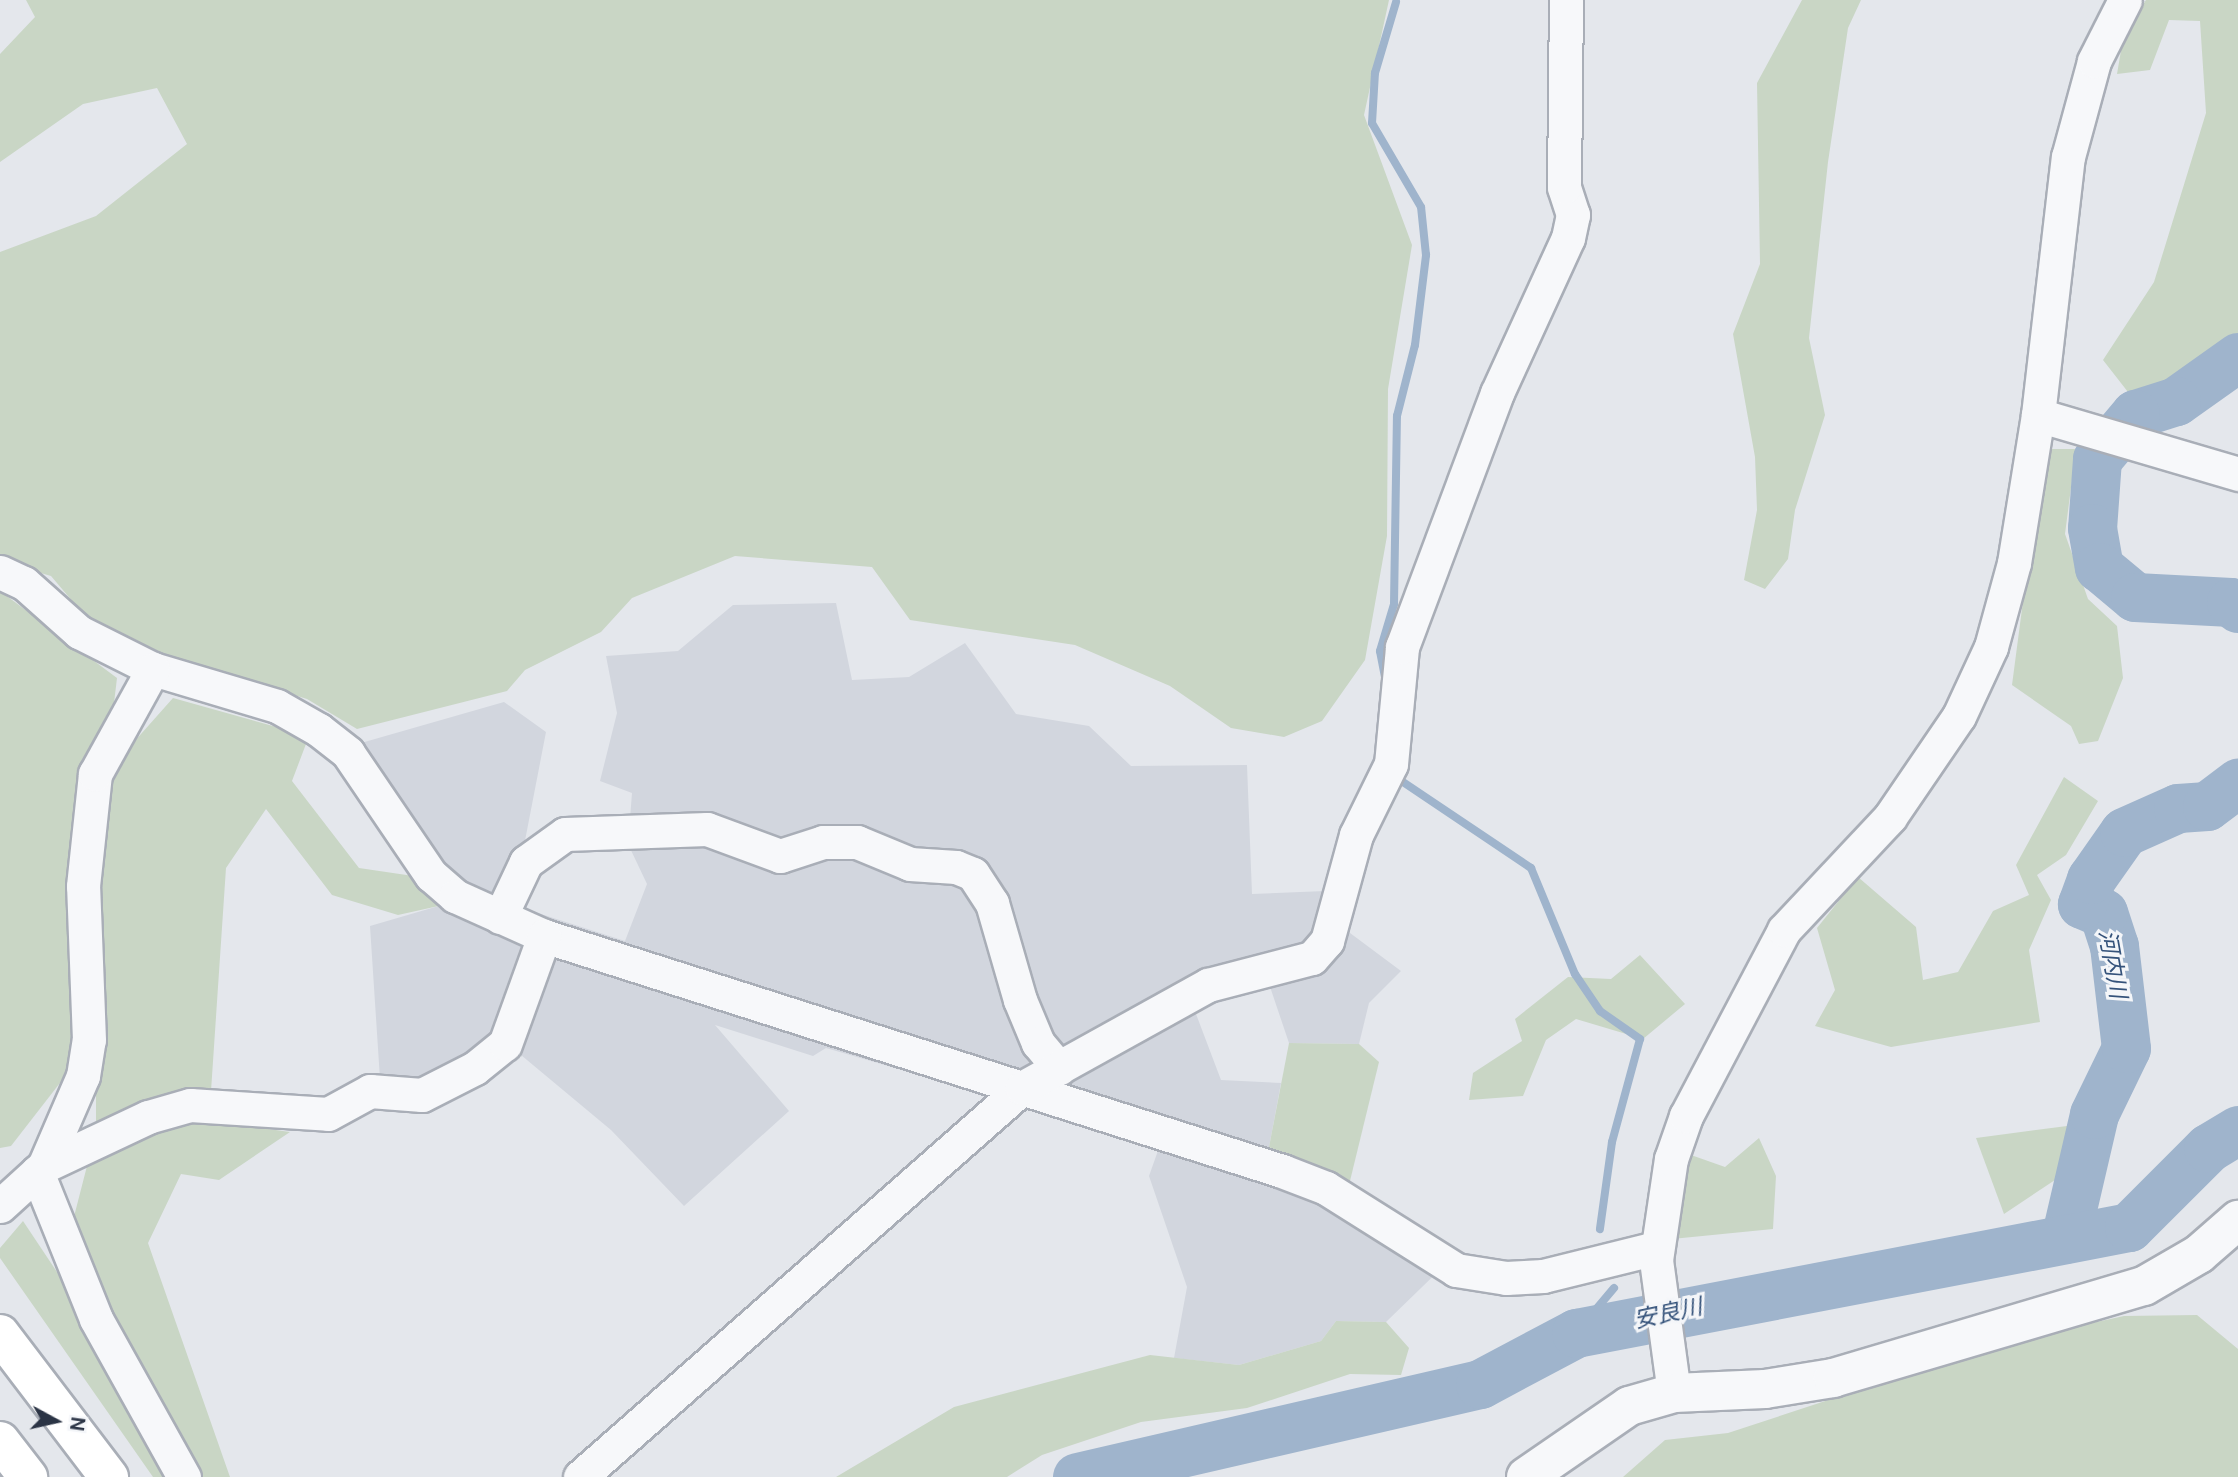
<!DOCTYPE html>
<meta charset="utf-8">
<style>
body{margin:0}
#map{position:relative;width:2238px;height:1477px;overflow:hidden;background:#e4e7ec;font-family:"DM Sans","Noto Sans JP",sans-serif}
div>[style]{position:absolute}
.built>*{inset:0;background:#d2d6de}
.green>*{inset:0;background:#c9d6c5}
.stream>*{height:8px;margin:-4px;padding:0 4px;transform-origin:4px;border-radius:4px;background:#9fb4cc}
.river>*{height:49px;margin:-24.5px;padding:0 24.5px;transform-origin:24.5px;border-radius:24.5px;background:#9fb4cc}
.roads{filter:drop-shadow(2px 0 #a9aeb7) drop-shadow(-2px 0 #a9aeb7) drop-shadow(0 2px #a9aeb7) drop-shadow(0 -2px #a9aeb7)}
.minor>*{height:33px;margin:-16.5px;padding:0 16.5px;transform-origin:16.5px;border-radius:16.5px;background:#f7f8fa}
.tertiary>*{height:38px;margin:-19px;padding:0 19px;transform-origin:19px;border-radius:19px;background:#f7f8fa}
.motorway>*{height:38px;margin:-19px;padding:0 19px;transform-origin:19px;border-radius:19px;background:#fff}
span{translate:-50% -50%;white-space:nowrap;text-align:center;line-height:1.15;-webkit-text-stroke:6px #f4f6f9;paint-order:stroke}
.water-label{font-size:23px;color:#34527a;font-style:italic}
.north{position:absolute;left:21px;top:1386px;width:70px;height:70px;-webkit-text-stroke:5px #f4f6f9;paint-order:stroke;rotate:98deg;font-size:19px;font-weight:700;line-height:28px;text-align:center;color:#2b3445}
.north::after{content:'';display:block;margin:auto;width:24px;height:32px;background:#2b3445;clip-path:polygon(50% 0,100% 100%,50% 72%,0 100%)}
</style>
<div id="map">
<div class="built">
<i style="clip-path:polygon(836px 603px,852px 680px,909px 677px,965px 643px,1016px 714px,1089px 726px,1131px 766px,1247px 765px,1252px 894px,1325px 891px,1346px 930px,1401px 971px,1369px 1003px,1359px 1044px,1289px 1043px,1267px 978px,1193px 1006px,1221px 1080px,1281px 1083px,1269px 1147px,1349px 1185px,1454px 1256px,1386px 1322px,1336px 1321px,1321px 1341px,1239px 1365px,1174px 1358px,1187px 1287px,1149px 1176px,1160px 1145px,826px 1048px,813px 1056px,715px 1025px,789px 1111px,684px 1206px,611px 1130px,521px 1055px,489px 1041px,439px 1075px,380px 1079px,370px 926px,442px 905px,425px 844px,361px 743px,504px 702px,546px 732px,523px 851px,519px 907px,625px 941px,647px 884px,628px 844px,632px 793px,600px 781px,617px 713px,606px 656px,678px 651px,733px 605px)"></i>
</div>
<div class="green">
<i style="clip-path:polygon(26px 0,1389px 0,1364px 115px,1412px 245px,1388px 389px,1387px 536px,1365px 660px,1322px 721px,1284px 737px,1231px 728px,1170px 686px,1075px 645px,910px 620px,872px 567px,735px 556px,632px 598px,601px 632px,525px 670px,507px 691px,357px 729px,307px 699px,168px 656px,85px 616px,51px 576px,0 561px,0 252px,96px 216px,187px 144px,157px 88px,83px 104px,0 162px,0 54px,35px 17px)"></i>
<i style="clip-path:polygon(1802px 0,1861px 0,1848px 28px,1828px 162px,1809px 338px,1825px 415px,1795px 510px,1788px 559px,1765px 589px,1744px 580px,1757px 510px,1755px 457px,1733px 334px,1760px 264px,1757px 83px)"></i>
<i style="clip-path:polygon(2146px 0,2238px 0,2238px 338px,2189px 375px,2135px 401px,2103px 360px,2154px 282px,2206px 113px,2200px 21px,2169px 20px,2150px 70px,2117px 74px,2124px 33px)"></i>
<i style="clip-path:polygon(2043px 449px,2076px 449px,2065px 534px,2088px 599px,2117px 626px,2123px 678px,2098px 741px,2079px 744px,2071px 726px,2012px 685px)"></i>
<i style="clip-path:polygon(0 591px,117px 678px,70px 1070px,11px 1146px,0 1148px)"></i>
<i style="clip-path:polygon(173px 698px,309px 736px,292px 781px,359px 868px,420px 877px,443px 905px,398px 915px,332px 895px,266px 809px,226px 868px,209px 1121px,290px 1132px,219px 1180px,181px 1174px,148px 1243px,230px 1477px,153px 1477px,0 1258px,0 1248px,23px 1221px,59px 1275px,96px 1131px,96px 881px,109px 770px)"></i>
<i style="clip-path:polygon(2064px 777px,2098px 801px,2066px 855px,2037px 875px,2051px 900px,2029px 950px,2040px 1022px,1891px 1047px,1815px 1026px,1835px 990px,1817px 928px,1858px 877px,1916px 927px,1923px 980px,1958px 972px,1993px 911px,2029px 895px,2016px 865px)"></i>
<i style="clip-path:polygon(1640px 955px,1685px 1004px,1643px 1039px,1576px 1019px,1546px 1040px,1523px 1096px,1469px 1100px,1473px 1073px,1522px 1041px,1515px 1019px,1568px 977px,1611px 979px)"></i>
<i style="clip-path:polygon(1289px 1043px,1359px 1044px,1379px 1062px,1349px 1185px,1269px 1147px)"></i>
<i style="clip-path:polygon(2067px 1126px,2064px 1174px,2004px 1214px,1976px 1138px)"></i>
<i style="clip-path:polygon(1759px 1138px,1776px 1176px,1773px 1229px,1672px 1239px,1691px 1155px,1725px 1167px)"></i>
<i style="clip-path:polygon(2197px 1315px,2238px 1349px,2238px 1477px,1623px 1477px,1665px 1440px,1728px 1433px,2005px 1342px,2124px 1316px)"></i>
<i style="clip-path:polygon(1336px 1321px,1386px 1322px,1409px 1348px,1401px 1375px,1350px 1374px,1247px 1408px,1141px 1422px,1042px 1455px,1007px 1477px,836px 1477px,954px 1407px,1150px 1355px,1239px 1365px,1321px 1341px)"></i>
</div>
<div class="stream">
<i style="left:1385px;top:677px;width:26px;rotate:-101deg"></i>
<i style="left:1380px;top:651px;width:49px;rotate:-73.4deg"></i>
<i style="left:1394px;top:604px;width:188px;rotate:-89.1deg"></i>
<i style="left:1397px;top:416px;width:73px;rotate:-75.8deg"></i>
<i style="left:1415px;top:345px;width:91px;rotate:-83deg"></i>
<i style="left:1426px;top:255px;width:48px;rotate:-95.9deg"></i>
<i style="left:1421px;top:207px;width:97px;rotate:-120.3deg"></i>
<i style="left:1372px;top:123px;width:50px;rotate:-86.6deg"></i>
<i style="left:1375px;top:73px;width:74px;rotate:-73.5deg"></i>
<i style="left:1400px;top:780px;width:158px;rotate:33.9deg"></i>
<i style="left:1531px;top:868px;width:115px;rotate:67.5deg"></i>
<i style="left:1575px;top:974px;width:45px;rotate:56deg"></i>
<i style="left:1600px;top:1011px;width:49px;rotate:35deg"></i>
<i style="left:1640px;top:1039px;width:107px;rotate:105.2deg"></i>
<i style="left:1612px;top:1142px;width:88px;rotate:97.9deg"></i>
<i style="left:1576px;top:1333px;width:59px;rotate:-49.8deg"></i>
</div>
<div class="river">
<i style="left:2238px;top:357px;width:76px;rotate:144.6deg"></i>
<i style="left:2176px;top:401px;width:43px;rotate:162.4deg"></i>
<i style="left:2135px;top:414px;width:59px;rotate:130.2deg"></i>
<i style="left:2097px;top:459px;width:69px;rotate:94.1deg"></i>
<i style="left:2092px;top:528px;width:40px;rotate:80deg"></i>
<i style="left:2099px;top:567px;width:47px;rotate:39.8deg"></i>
<i style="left:2135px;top:597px;width:96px;rotate:3deg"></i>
<i style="left:2231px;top:602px;width:9px;rotate:41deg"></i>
<i style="left:2065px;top:1239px;width:128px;rotate:-76.9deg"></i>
<i style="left:2094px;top:1114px;width:73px;rotate:-64.1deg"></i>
<i style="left:2126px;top:1048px;width:103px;rotate:-96.7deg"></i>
<i style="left:2114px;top:946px;width:35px;rotate:-108deg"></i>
<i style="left:2103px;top:913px;width:23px;rotate:-157deg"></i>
<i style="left:2082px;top:904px;width:27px;rotate:-70deg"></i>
<i style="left:2091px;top:879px;width:57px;rotate:-54.9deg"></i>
<i style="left:2124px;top:832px;width:59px;rotate:-24deg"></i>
<i style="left:2178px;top:808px;width:29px;rotate:-4deg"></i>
<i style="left:2207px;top:806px;width:39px;rotate:-37deg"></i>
<i style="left:1077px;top:1477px;width:414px;rotate:-13deg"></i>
<i style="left:1480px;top:1384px;width:109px;rotate:-28deg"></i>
<i style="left:1576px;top:1333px;width:563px;rotate:-10.85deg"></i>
<i style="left:2129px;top:1227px;width:112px;rotate:-45deg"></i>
<i style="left:2208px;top:1148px;width:35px;rotate:-31deg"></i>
</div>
<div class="roads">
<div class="minor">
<i style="left:2038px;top:415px;width:209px;rotate:16.4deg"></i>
<i style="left:0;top:572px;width:26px;rotate:25deg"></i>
<i style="left:24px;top:583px;width:74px;rotate:41.7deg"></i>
<i style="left:79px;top:632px;width:83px;rotate:26.6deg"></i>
<i style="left:153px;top:669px;width:129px;rotate:16.6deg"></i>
<i style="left:277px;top:706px;width:48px;rotate:29.7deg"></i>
<i style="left:319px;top:730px;width:37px;rotate:38deg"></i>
<i style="left:348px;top:753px;width:148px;rotate:55.8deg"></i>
<i style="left:431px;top:875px;width:32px;rotate:41deg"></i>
<i style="left:455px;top:896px;width:98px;rotate:24.2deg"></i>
<i style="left:544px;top:936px;width:775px;rotate:17.66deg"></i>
<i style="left:1282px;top:1171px;width:47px;rotate:21.1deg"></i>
<i style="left:1326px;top:1188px;width:154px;rotate:32.2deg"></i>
<i style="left:1456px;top:1270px;width:51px;rotate:9.1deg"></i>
<i style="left:1506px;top:1278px;width:37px;rotate:-3deg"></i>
<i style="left:1543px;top:1276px;width:116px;rotate:-13.9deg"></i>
<i style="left:500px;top:917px;width:61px;rotate:-64.7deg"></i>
<i style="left:526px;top:862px;width:48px;rotate:-35.7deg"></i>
<i style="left:565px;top:834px;width:142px;rotate:-2deg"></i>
<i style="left:707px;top:829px;width:78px;rotate:20.3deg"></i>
<i style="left:780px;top:856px;width:45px;rotate:-18deg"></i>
<i style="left:823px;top:842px;width:34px"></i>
<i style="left:857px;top:842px;width:57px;rotate:22.5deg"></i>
<i style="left:910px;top:864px;width:46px;rotate:3.7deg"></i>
<i style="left:956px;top:867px;width:18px;rotate:22deg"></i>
<i style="left:973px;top:874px;width:35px;rotate:57deg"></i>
<i style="left:992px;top:903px;width:101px;rotate:73.9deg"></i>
<i style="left:1020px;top:1000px;width:47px;rotate:67.3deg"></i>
<i style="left:1038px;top:1043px;width:33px;rotate:50deg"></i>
<i style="left:44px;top:1166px;width:98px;rotate:-66.6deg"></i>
<i style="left:83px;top:1076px;width:36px;rotate:-81deg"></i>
<i style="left:89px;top:1040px;width:154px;rotate:-92.2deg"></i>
<i style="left:83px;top:886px;width:113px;rotate:-83.9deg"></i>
<i style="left:95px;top:774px;width:120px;rotate:-61.1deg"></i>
<i style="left:37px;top:1172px;width:158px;rotate:68.1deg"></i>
<i style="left:96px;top:1319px;width:181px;rotate:60.9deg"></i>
<i style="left:0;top:1206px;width:59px;rotate:-42.3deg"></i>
<i style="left:44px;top:1166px;width:115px;rotate:-25.2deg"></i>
<i style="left:148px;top:1117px;width:44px;rotate:-15.9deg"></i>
<i style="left:190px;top:1105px;width:138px;rotate:3.7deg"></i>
<i style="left:328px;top:1114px;width:48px;rotate:-28.7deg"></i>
<i style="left:370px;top:1091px;width:52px;rotate:4.4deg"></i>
<i style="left:422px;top:1095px;width:59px;rotate:-27deg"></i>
<i style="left:475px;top:1068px;width:38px;rotate:-39deg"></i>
<i style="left:505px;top:1044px;width:115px;rotate:-70.1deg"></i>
<i style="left:1674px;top:1393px;width:134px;rotate:-97.7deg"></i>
<i style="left:1656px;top:1260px;width:102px;rotate:-81.6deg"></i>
<i style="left:1671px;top:1159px;width:46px;rotate:-70.8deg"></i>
<i style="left:1686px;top:1116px;width:210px;rotate:-62.2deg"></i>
<i style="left:1784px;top:930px;width:155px;rotate:-46.8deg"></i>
<i style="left:1890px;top:817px;width:122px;rotate:-55.7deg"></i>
<i style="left:1959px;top:716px;width:76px;rotate:-65.1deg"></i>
<i style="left:1991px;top:647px;width:87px;rotate:-74.7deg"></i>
<i style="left:2014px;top:563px;width:150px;rotate:-80.8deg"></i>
<i style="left:2038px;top:415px;width:260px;rotate:-83.4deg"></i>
<i style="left:2068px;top:157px;width:99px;rotate:-74.8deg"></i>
<i style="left:2094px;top:61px;width:68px;rotate:-63.1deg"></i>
<i style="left:580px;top:1477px;width:589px;rotate:-41.35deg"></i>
<i style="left:1022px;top:1088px;width:213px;rotate:-29deg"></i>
<i style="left:1208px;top:985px;width:107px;rotate:-14.6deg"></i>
<i style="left:1312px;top:958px;width:23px;rotate:-49deg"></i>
<i style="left:1327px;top:941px;width:110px;rotate:-74.7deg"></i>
<i style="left:1356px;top:835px;width:79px;rotate:-63.8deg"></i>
<i style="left:1391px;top:764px;width:118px;rotate:-84.6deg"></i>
<i style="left:1402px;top:647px;width:271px;rotate:-69.5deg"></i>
<i style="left:1497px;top:393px;width:170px;rotate:-65.4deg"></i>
<i style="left:1568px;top:238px;width:24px;rotate:-78deg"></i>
<i style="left:1573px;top:215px;width:29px;rotate:-108deg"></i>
<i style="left:1564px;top:187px;width:187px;rotate:-89.4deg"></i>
</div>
<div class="tertiary">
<i style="left:1526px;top:1477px;width:125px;rotate:-34.6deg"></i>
<i style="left:1629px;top:1406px;width:47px;rotate:-16.1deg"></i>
<i style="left:1674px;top:1393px;width:91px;rotate:-2.5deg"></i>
<i style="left:1765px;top:1389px;width:69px;rotate:-9.2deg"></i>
<i style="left:1833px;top:1378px;width:324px;rotate:-16.5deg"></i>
<i style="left:2144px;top:1286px;width:64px;rotate:-30.2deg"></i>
<i style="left:2199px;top:1254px;width:52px;rotate:-41.1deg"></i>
</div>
<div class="motorway">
<i style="left:0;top:1334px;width:180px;rotate:52.7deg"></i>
<i style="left:0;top:1441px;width:46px;rotate:52.1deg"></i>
</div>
</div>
<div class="water-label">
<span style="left:2113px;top:964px;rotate:80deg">河内川</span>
<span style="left:1668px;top:1313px;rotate:-12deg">安良川</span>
</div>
<div class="north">N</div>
</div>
